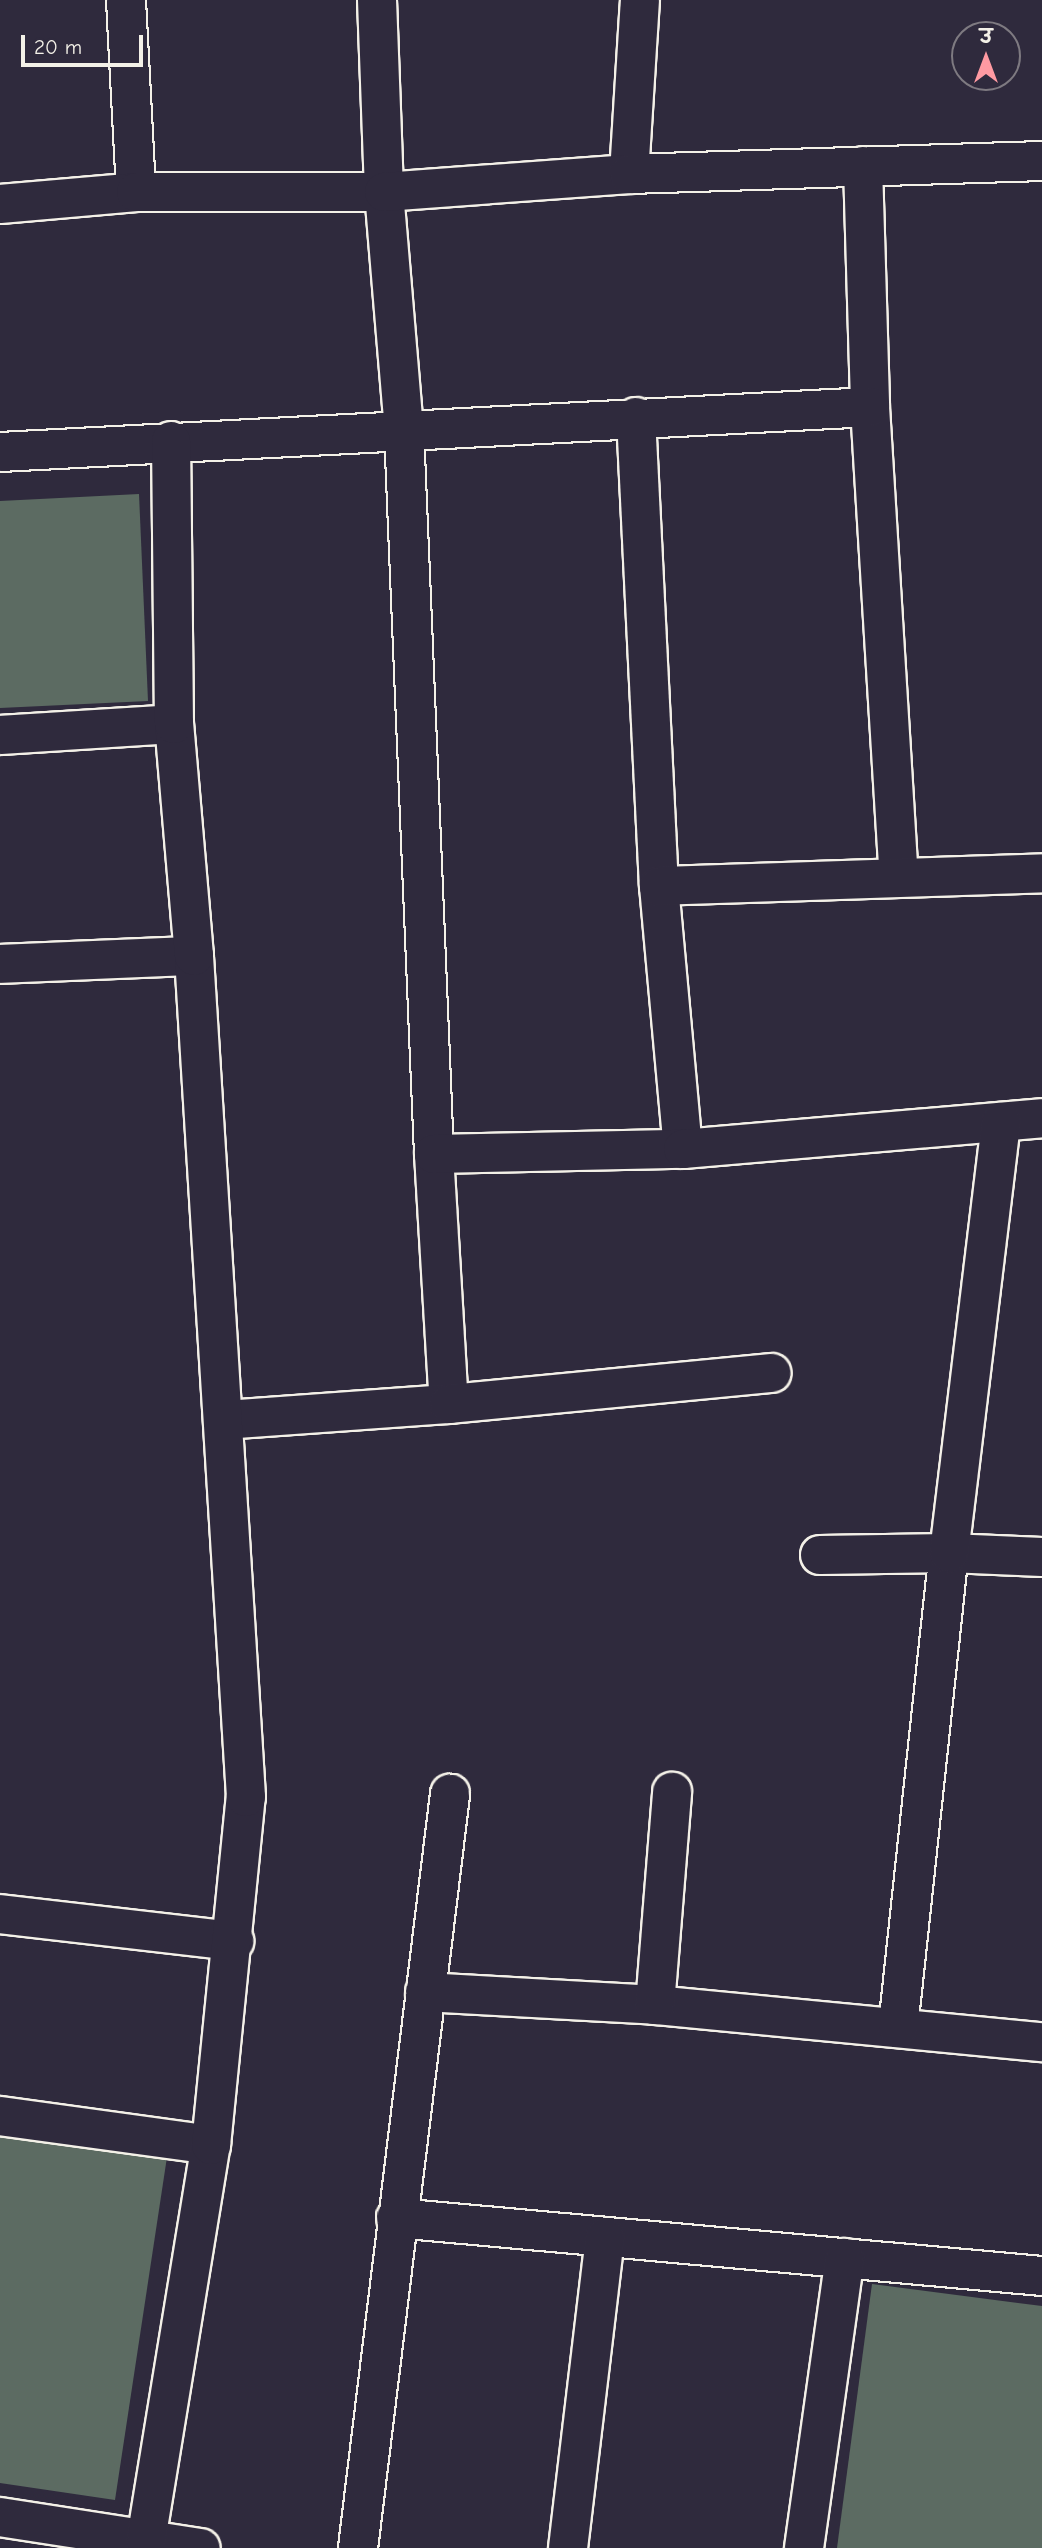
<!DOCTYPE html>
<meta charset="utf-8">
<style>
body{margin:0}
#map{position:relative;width:1042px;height:2548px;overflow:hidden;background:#2f2a3d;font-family:"Comic Neue","Playpen Sans Deva",sans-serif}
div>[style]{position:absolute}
.green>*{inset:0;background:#5c6b62}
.roads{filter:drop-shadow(2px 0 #f4f1e8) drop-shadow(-2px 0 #f4f1e8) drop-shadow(0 2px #f4f1e8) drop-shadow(0 -2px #f4f1e8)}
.street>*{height:38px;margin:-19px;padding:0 19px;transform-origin:19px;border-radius:19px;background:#2f2a3d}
span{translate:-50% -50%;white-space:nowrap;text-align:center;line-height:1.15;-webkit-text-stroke:5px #2f2a3d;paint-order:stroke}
.north{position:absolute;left:951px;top:21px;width:70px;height:70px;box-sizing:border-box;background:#2f2a3d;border:2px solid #7e7a81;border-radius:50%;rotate:0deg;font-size:19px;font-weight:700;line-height:28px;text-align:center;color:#f4f1e8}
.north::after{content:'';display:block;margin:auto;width:24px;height:32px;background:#ff9aa2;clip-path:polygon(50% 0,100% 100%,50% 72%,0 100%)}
.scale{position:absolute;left:21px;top:35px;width:122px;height:32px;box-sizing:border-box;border:4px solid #f4f1e8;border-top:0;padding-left:9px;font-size:21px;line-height:24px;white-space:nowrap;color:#f4f1e8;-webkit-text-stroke:5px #2f2a3d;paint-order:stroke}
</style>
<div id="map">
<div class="green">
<i style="clip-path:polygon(139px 494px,148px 701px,0 708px,0 501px)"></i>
<i style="clip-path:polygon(0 2132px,167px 2157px,115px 2500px,0 2483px)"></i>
<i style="clip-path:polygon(872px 2284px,1042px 2306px,1042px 2548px,837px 2548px)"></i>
</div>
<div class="roads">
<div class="street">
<i style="left:126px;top:0;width:192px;rotate:87deg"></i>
<i style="left:377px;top:0;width:192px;rotate:87.9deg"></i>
<i style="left:384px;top:192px;width:239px;rotate:85.2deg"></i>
<i style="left:404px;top:430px;width:725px;rotate:87.63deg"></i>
<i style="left:434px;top:1154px;width:250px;rotate:86.6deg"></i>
<i style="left:863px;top:166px;width:241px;rotate:88.3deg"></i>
<i style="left:870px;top:407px;width:471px;rotate:86.5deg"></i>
<i style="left:629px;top:174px;width:174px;rotate:-86.4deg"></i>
<i style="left:0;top:204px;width:137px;rotate:-5deg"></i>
<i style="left:136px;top:192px;width:248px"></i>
<i style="left:384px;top:192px;width:246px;rotate:-4.2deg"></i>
<i style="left:629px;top:174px;width:413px;rotate:-1.8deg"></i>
<i style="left:636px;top:417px;width:470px;rotate:87.2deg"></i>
<i style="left:659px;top:886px;width:264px;rotate:84.8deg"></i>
<i style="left:0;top:452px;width:871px;rotate:-2.96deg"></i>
<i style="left:0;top:735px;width:174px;rotate:-3.6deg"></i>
<i style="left:659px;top:886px;width:383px;rotate:-1.9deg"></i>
<i style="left:0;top:964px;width:194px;rotate:-2.4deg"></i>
<i style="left:434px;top:1154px;width:249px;rotate:-1.2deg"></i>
<i style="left:683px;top:1149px;width:360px;rotate:-4.9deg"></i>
<i style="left:224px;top:1420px;width:226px;rotate:-4.1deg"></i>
<i style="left:449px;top:1404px;width:324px;rotate:-5.5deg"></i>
<i style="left:820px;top:1555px;width:129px;rotate:-0.9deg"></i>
<i style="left:949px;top:1553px;width:93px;rotate:2.5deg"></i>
<i style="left:0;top:1914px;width:236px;rotate:6.6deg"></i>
<i style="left:425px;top:1992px;width:230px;rotate:3.2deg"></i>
<i style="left:655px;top:2005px;width:389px;rotate:5.5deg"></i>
<i style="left:655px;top:2005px;width:214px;rotate:-85.4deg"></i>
<i style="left:898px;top:2028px;width:478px;rotate:-83.9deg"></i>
<i style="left:949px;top:1553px;width:434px;rotate:-83.1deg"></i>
<i style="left:0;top:2116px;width:213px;rotate:7.8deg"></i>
<i style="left:396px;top:2218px;width:649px;rotate:5.13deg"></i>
<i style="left:0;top:2517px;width:203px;rotate:8.8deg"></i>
<i style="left:146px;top:2540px;width:400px;rotate:-80.7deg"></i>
<i style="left:211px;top:2145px;width:350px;rotate:-84.3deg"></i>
<i style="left:246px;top:1797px;width:843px;rotate:-93.54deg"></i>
<i style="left:194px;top:956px;width:233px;rotate:-94.9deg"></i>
<i style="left:174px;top:724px;width:283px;rotate:-90.6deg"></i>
<i style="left:358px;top:2548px;width:760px;rotate:-83.04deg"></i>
<i style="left:568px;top:2548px;width:313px;rotate:-83.2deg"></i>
<i style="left:804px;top:2548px;width:293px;rotate:-82deg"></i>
</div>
</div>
<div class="north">उ</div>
<div class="scale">20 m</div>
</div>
